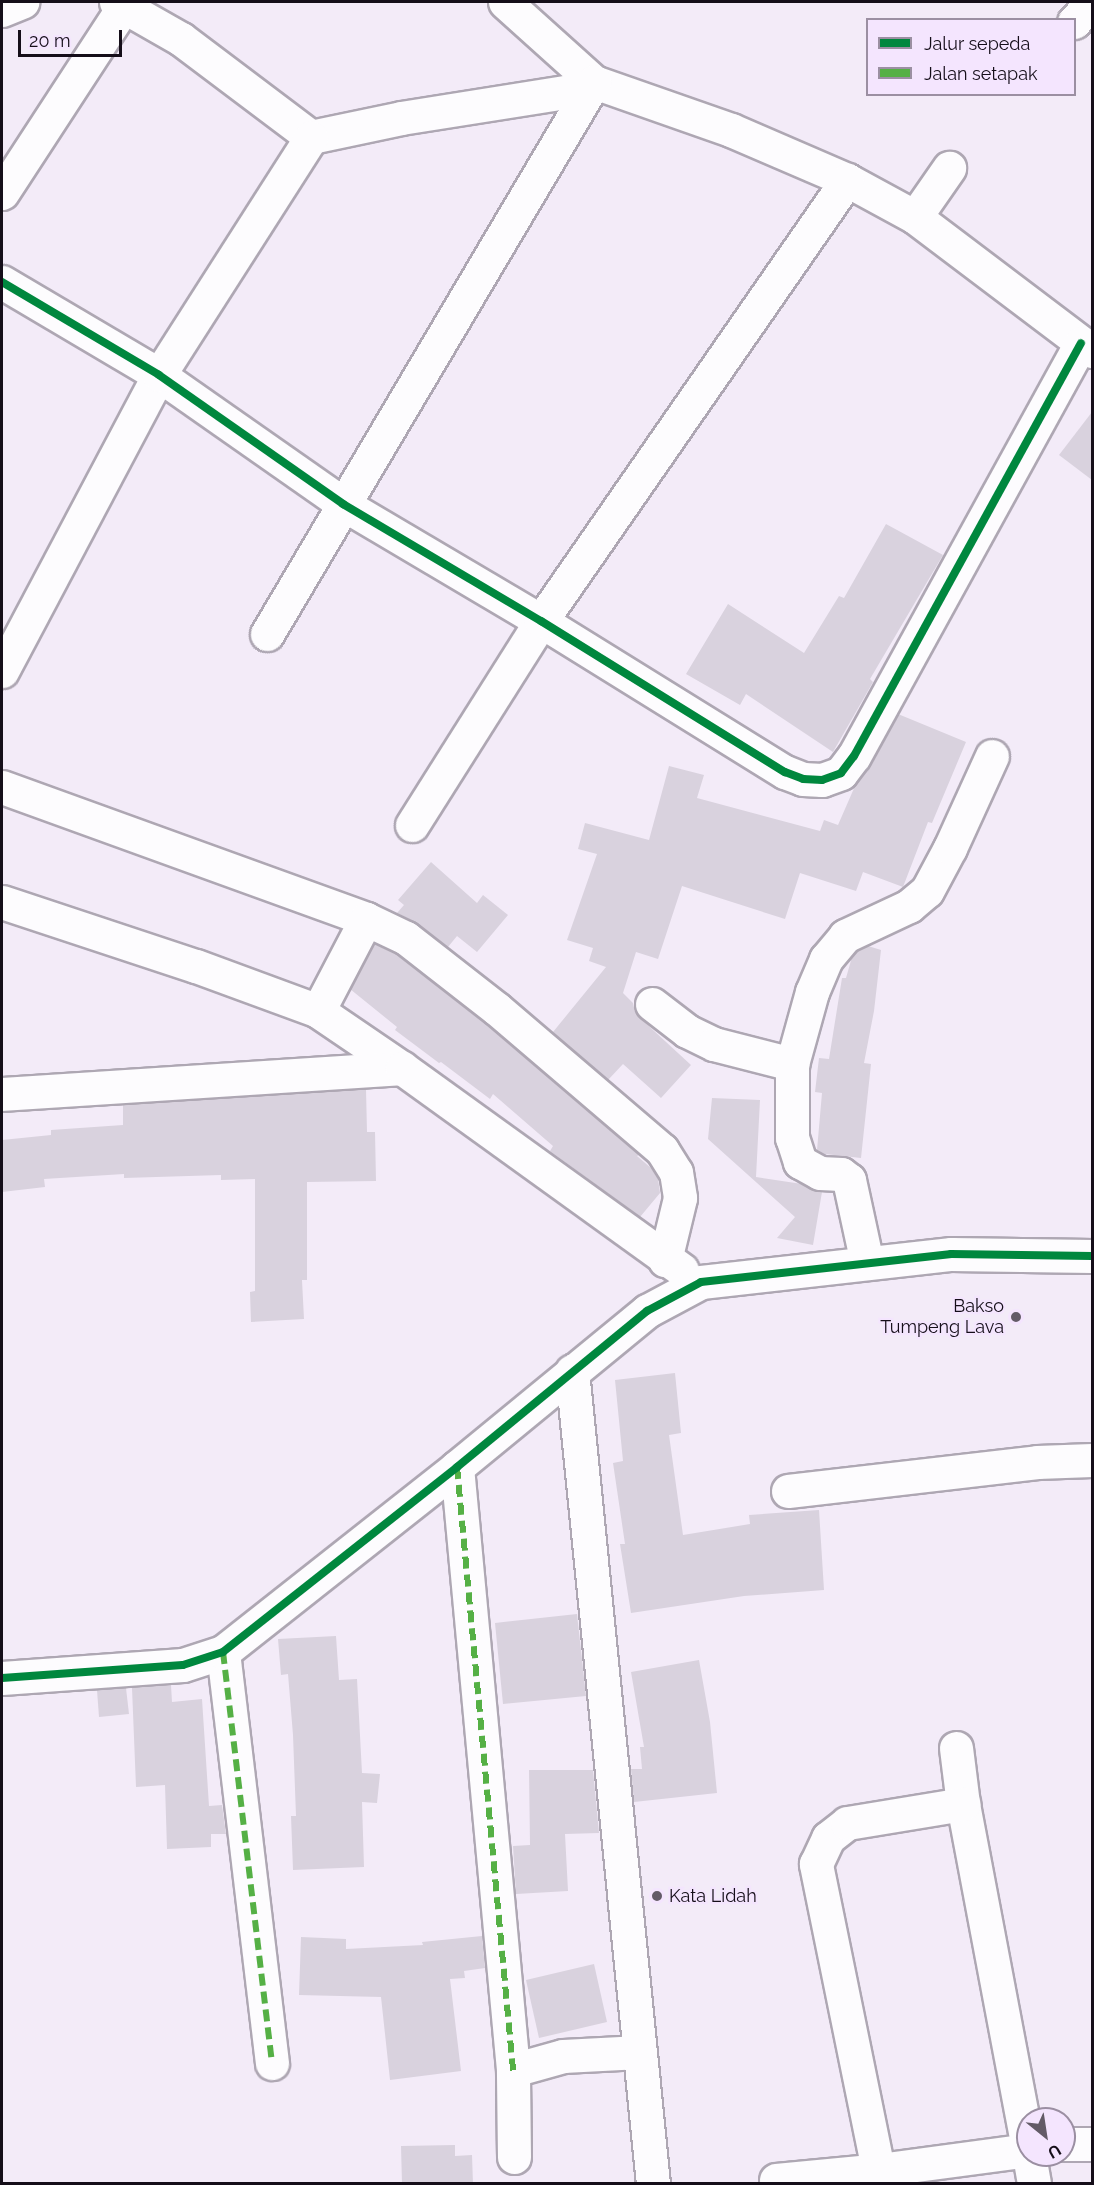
<!DOCTYPE html>
<style>
body{margin:0}
#map{position:relative;width:1094px;height:2185px;overflow:hidden;background:#f3ebf8;font-family:Raleway,sans-serif}
div>[style]{position:absolute}
.building>*{inset:0;background:#d9d2de}
.roads{filter:drop-shadow(2px 0 #aea7b3) drop-shadow(-2px 0 #aea7b3) drop-shadow(0 2px #aea7b3) drop-shadow(0 -2px #aea7b3)}
.minor>*{height:33px;margin:-16.5px;padding:0 16.5px;transform-origin:16.5px;border-radius:16.5px;background:#fdfcfe}
.quiet>*{height:6px;margin-top:-3px;transform-origin:0;background:repeating-linear-gradient(90deg,#55b045 0 12px,transparent 0 18px)}
.cycleway>*{height:8px;margin:-4px;padding:0 4px;transform-origin:4px;border-radius:4px;background:#00873e}
.dots>*{width:16px;height:16px;translate:-50% -50%;box-sizing:border-box;border:3px solid #f4e5fe;border-radius:50%}
span{translate:-50% -50%;white-space:nowrap;text-align:center;line-height:1.15;-webkit-text-stroke:4.5px #f4e5fe;paint-order:stroke}
.poi-label{font-size:18px;color:#150e19}
.right{translate:-100% -50%;text-align:right}
.left{translate:0 -50%;text-align:left}
.frame{position:absolute;inset:0;border:3px solid #150e19;pointer-events:none}
.legend{position:absolute;left:866px;top:18px;width:210px;height:78px;box-sizing:border-box;background:#f4e5fe;border:2px solid #9b8fa2;margin:0;padding:8px 10px;list-style:none;font-size:18px;color:#150e19}
.legend li{display:flex;align-items:center;gap:12px;height:30px}
.legend b{width:30px;border:2px solid #9b8fa2}
.north{position:absolute;left:1016px;top:2107px;width:60px;height:60px;box-sizing:border-box;background:#f4e5fe;border:2px solid #9b8fa2;border-radius:50%;rotate:150deg;font-size:16px;font-weight:700;line-height:24px;text-align:center;color:#150e19}
.north::after{content:'';display:block;margin:auto;width:21px;height:27px;background:#635b67;clip-path:polygon(50% 0,100% 100%,50% 72%,0 100%)}
.scale{position:absolute;left:18px;top:30px;width:104px;height:27px;box-sizing:border-box;border:3px solid #150e19;border-top:0;padding-left:8px;font-size:18px;line-height:21px;white-space:nowrap;color:#150e19;-webkit-text-stroke:4px #f4e5fe;paint-order:stroke}
</style>
<div id="map">
<div class="building">
<i style="clip-path:polygon(1092px 412px,1092px 480px,1059px 455px)"></i>
<i style="clip-path:polygon(886px 524px,943px 555px,870px 679px,873px 682px,833px 752px,746px 694px,740px 705px,686px 674px,728px 604px,804px 653px,839px 596px,844px 598px)"></i>
<i style="clip-path:polygon(898px 714px,966px 742px,932px 823px,928px 822px,903px 887px,863px 872px,856px 891px,800px 873px,785px 919px,682px 886px,658px 959px,636px 952px,623px 993px,633px 1003px,635px 1012px,640px 1018px,691px 1065px,661px 1098px,623px 1064px,608px 1080px,553px 1032px,606px 967px,589px 961px,593px 948px,567px 940px,597px 854px,578px 849px,585px 823px,649px 840px,669px 766px,704px 775px,697px 798px,820px 831px,824px 820px,838px 825px,855px 786px,870px 765px)"></i>
<i style="clip-path:polygon(431px 862px,477px 903px,483px 895px,508px 915px,477px 952px,457px 936px,448px 947px,417px 923px,397px 913px,404px 905px,398px 900px)"></i>
<i style="clip-path:polygon(374px 944px,396px 954px,488px 1026px,639px 1155px,637px 1156px,651px 1168px,658px 1179px,660px 1193px,640px 1217px,550px 1151px,553px 1146px,493px 1094px,490px 1099px,441px 1062px,439px 1063px,395px 1030px,397px 1027px,350px 989px)"></i>
<i style="clip-path:polygon(868px 946px,881px 950px,874px 1011px,864px 1063px,871px 1064px,861px 1158px,825px 1154px,817px 1150px,822px 1093px,815px 1092px,819px 1058px,829px 1059px,842px 978px,846px 978px,852px 957px,857px 951px)"></i>
<i style="clip-path:polygon(366px 1089px,367px 1132px,375px 1132px,376px 1181px,307px 1182px,307px 1280px,302px 1280px,304px 1319px,251px 1322px,250px 1292px,255px 1291px,255px 1179px,221px 1180px,221px 1175px,124px 1178px,124px 1174px,44px 1179px,45px 1187px,2px 1192px,2px 1140px,51px 1135px,51px 1130px,123px 1125px,123px 1105px)"></i>
<i style="clip-path:polygon(712px 1098px,760px 1100px,756px 1177px,802px 1184px,822px 1192px,813px 1245px,777px 1238px,795px 1217px,708px 1139px)"></i>
<i style="clip-path:polygon(675px 1373px,681px 1433px,669px 1435px,683px 1535px,750px 1524px,749px 1515px,819px 1510px,824px 1590px,744px 1596px,631px 1613px,620px 1544px,625px 1544px,613px 1463px,623px 1461px,615px 1380px)"></i>
<i style="clip-path:polygon(577px 1614px,586px 1696px,503px 1704px,495px 1623px)"></i>
<i style="clip-path:polygon(336px 1636px,339px 1680px,357px 1679px,362px 1773px,380px 1774px,377px 1803px,362px 1802px,364px 1867px,293px 1870px,291px 1816px,296px 1816px,293px 1735px,288px 1674px,281px 1675px,278px 1639px)"></i>
<i style="clip-path:polygon(699px 1660px,710px 1722px,717px 1793px,634px 1802px,631px 1769px,642px 1769px,640px 1747px,644px 1747px,631px 1672px)"></i>
<i style="clip-path:polygon(171px 1685px,172px 1702px,202px 1699px,209px 1806px,222px 1805px,226px 1834px,211px 1834px,211px 1847px,167px 1849px,165px 1785px,136px 1787px,132px 1688px)"></i>
<i style="clip-path:polygon(126px 1688px,129px 1714px,99px 1717px,97px 1690px)"></i>
<i style="clip-path:polygon(529px 1770px,593px 1770px,599px 1833px,565px 1834px,568px 1891px,516px 1894px,513px 1846px,530px 1845px)"></i>
<i style="clip-path:polygon(482px 1936px,485px 1968px,464px 1971px,465px 1978px,450px 1979px,461px 2071px,390px 2080px,381px 1997px,299px 1995px,301px 1937px,346px 1939px,346px 1949px,423px 1945px,422px 1942px)"></i>
<i style="clip-path:polygon(594px 1964px,607px 2022px,539px 2038px,526px 1980px)"></i>
<i style="clip-path:polygon(455px 2145px,455px 2156px,472px 2155px,473px 2184px,402px 2184px,401px 2146px)"></i>
</div>
<div class="roads">
<div class="minor">
<i style="left:116px;top:2px;width:75px;rotate:29.6deg"></i>
<i style="left:181px;top:39px;width:163px;rotate:37deg"></i>
<i style="left:311px;top:137px;width:92px;rotate:-11.9deg"></i>
<i style="left:401px;top:118px;width:167px;rotate:-9deg"></i>
<i style="left:566px;top:92px;width:19px;rotate:12deg"></i>
<i style="left:505px;top:2px;width:120px;rotate:42deg"></i>
<i style="left:594px;top:82px;width:145px;rotate:19.3deg"></i>
<i style="left:731px;top:130px;width:126px;rotate:23.3deg"></i>
<i style="left:847px;top:180px;width:77px;rotate:28.6deg"></i>
<i style="left:915px;top:217px;width:222px;rotate:37.1deg"></i>
<i style="left:2px;top:10px;width:22px;rotate:-22deg"></i>
<i style="left:1074px;top:22px;width:27px;rotate:-48deg"></i>
<i style="left:2px;top:193px;width:223px;rotate:-56.9deg"></i>
<i style="left:915px;top:217px;width:60px;rotate:-55.2deg"></i>
<i style="left:2px;top:282px;width:182px;rotate:30.6deg"></i>
<i style="left:159px;top:375px;width:225px;rotate:35deg"></i>
<i style="left:343px;top:504px;width:230px;rotate:30.6deg"></i>
<i style="left:541px;top:621px;width:287px;rotate:31.8deg"></i>
<i style="left:785px;top:772px;width:19px;rotate:21deg"></i>
<i style="left:803px;top:779px;width:19px;rotate:3deg"></i>
<i style="left:822px;top:780px;width:20px;rotate:-20deg"></i>
<i style="left:841px;top:773px;width:21px;rotate:-53deg"></i>
<i style="left:854px;top:756px;width:471px;rotate:-61.2deg"></i>
<i style="left:267px;top:634px;width:642px;rotate:-59.36deg"></i>
<i style="left:2px;top:671px;width:335px;rotate:-62.1deg"></i>
<i style="left:159px;top:375px;width:282px;rotate:-57.4deg"></i>
<i style="left:2px;top:787px;width:387px;rotate:19.9deg"></i>
<i style="left:366px;top:919px;width:44px;rotate:25.4deg"></i>
<i style="left:406px;top:938px;width:115px;rotate:38deg"></i>
<i style="left:497px;top:1009px;width:217px;rotate:40.5deg"></i>
<i style="left:662px;top:1150px;width:26px;rotate:58deg"></i>
<i style="left:676px;top:1172px;width:26px;rotate:81deg"></i>
<i style="left:680px;top:1198px;width:64px;rotate:103.6deg"></i>
<i style="left:412px;top:825px;width:241px;rotate:-57.7deg"></i>
<i style="left:541px;top:621px;width:537px;rotate:-55.24deg"></i>
<i style="left:2px;top:902px;width:204px;rotate:18.3deg"></i>
<i style="left:196px;top:966px;width:130px;rotate:20.2deg"></i>
<i style="left:318px;top:1011px;width:102px;rotate:34.2deg"></i>
<i style="left:652px;top:1004px;width:44px;rotate:37.6deg"></i>
<i style="left:687px;top:1031px;width:30px;rotate:26deg"></i>
<i style="left:714px;top:1044px;width:81px;rotate:14.4deg"></i>
<i style="left:318px;top:1011px;width:104px;rotate:-62.4deg"></i>
<i style="left:2px;top:1094px;width:401px;rotate:-3.7deg"></i>
<i style="left:402px;top:1068px;width:345px;rotate:35.8deg"></i>
<i style="left:867px;top:1263px;width:85px;rotate:-102.2deg"></i>
<i style="left:849px;top:1180px;width:10px;rotate:-143deg"></i>
<i style="left:841px;top:1174px;width:21px;rotate:-177deg"></i>
<i style="left:820px;top:1173px;width:23px;rotate:-151deg"></i>
<i style="left:800px;top:1162px;width:25px;rotate:-108deg"></i>
<i style="left:792px;top:1138px;width:74px;rotate:-90deg"></i>
<i style="left:792px;top:1064px;width:75px;rotate:-74.5deg"></i>
<i style="left:812px;top:992px;width:36px;rotate:-67deg"></i>
<i style="left:826px;top:959px;width:30px;rotate:-50deg"></i>
<i style="left:845px;top:936px;width:71px;rotate:-25.1deg"></i>
<i style="left:909px;top:906px;width:23px;rotate:-40deg"></i>
<i style="left:927px;top:891px;width:49px;rotate:-61.9deg"></i>
<i style="left:950px;top:848px;width:101px;rotate:-65.5deg"></i>
<i style="left:572px;top:1371px;width:817px;rotate:84.31deg"></i>
<i style="left:457px;top:1467px;width:606px;rotate:84.69deg"></i>
<i style="left:788px;top:1491px;width:251px;rotate:-6.6deg"></i>
<i style="left:1037px;top:1462px;width:55px;rotate:-2.1deg"></i>
<i style="left:223px;top:1652px;width:414px;rotate:83.2deg"></i>
<i style="left:2px;top:1678px;width:181px;rotate:-4.1deg"></i>
<i style="left:183px;top:1665px;width:42px;rotate:-18deg"></i>
<i style="left:223px;top:1652px;width:298px;rotate:-38.3deg"></i>
<i style="left:457px;top:1467px;width:246px;rotate:-39.4deg"></i>
<i style="left:647px;top:1311px;width:61px;rotate:-28.2deg"></i>
<i style="left:701px;top:1282px;width:252px;rotate:-6.4deg"></i>
<i style="left:951px;top:1254px;width:141px;rotate:0.8deg"></i>
<i style="left:956px;top:1748px;width:56px;rotate:82.9deg"></i>
<i style="left:963px;top:1804px;width:350px;rotate:79.3deg"></i>
<i style="left:1064px;top:2144px;width:28px"></i>
<i style="left:1029px;top:2155px;width:29px;rotate:80deg"></i>
<i style="left:514px;top:2157px;width:87px;rotate:-90.7deg"></i>
<i style="left:513px;top:2070px;width:52px;rotate:-15.6deg"></i>
<i style="left:563px;top:2056px;width:77px;rotate:-3deg"></i>
<i style="left:776px;top:2180px;width:103px;rotate:-5.5deg"></i>
<i style="left:879px;top:2170px;width:150px;rotate:-7.6deg"></i>
<i style="left:881px;top:2184px;width:327px;rotate:-101.5deg"></i>
<i style="left:816px;top:1864px;width:29px;rotate:-65deg"></i>
<i style="left:828px;top:1838px;width:24px;rotate:-38deg"></i>
<i style="left:847px;top:1823px;width:118px;rotate:-9.3deg"></i>
</div>
</div>
<div class="quiet">
<i style="left:457px;top:1467px;width:606px;rotate:84.69deg"></i>
<i style="left:223px;top:1652px;width:414px;rotate:83.2deg"></i>
</div>
<div class="cycleway">
<i style="left:2px;top:282px;width:182px;rotate:30.6deg"></i>
<i style="left:159px;top:375px;width:225px;rotate:35deg"></i>
<i style="left:343px;top:504px;width:230px;rotate:30.6deg"></i>
<i style="left:541px;top:621px;width:287px;rotate:31.8deg"></i>
<i style="left:785px;top:772px;width:19px;rotate:21deg"></i>
<i style="left:803px;top:779px;width:19px;rotate:3deg"></i>
<i style="left:822px;top:780px;width:20px;rotate:-20deg"></i>
<i style="left:841px;top:773px;width:21px;rotate:-53deg"></i>
<i style="left:854px;top:756px;width:471px;rotate:-61.2deg"></i>
<i style="left:2px;top:1678px;width:181px;rotate:-4.1deg"></i>
<i style="left:183px;top:1665px;width:42px;rotate:-18deg"></i>
<i style="left:223px;top:1652px;width:298px;rotate:-38.3deg"></i>
<i style="left:457px;top:1467px;width:246px;rotate:-39.4deg"></i>
<i style="left:647px;top:1311px;width:61px;rotate:-28.2deg"></i>
<i style="left:701px;top:1282px;width:252px;rotate:-6.4deg"></i>
<i style="left:951px;top:1254px;width:141px;rotate:0.8deg"></i>
</div>
<div class="dots">
<i style="left:1016px;top:1317px;background:#635b67"></i>
<i style="left:657px;top:1896px;background:#635b67"></i>
</div>
<div class="poi-label">
<span class="right" style="left:1004px;top:1317px">Bakso<br>Tumpeng Lava</span>
<span class="left" style="left:669px;top:1896px">Kata Lidah</span>
</div>
<div class="frame"></div>
<ul class="legend">
<li><b style="height:8px;background:#00873e"></b>Jalur sepeda</li>
<li><b style="height:8px;background:#55b045"></b>Jalan setapak</li>
</ul>
<div class="north">U</div>
<div class="scale">20 m</div>
</div>
